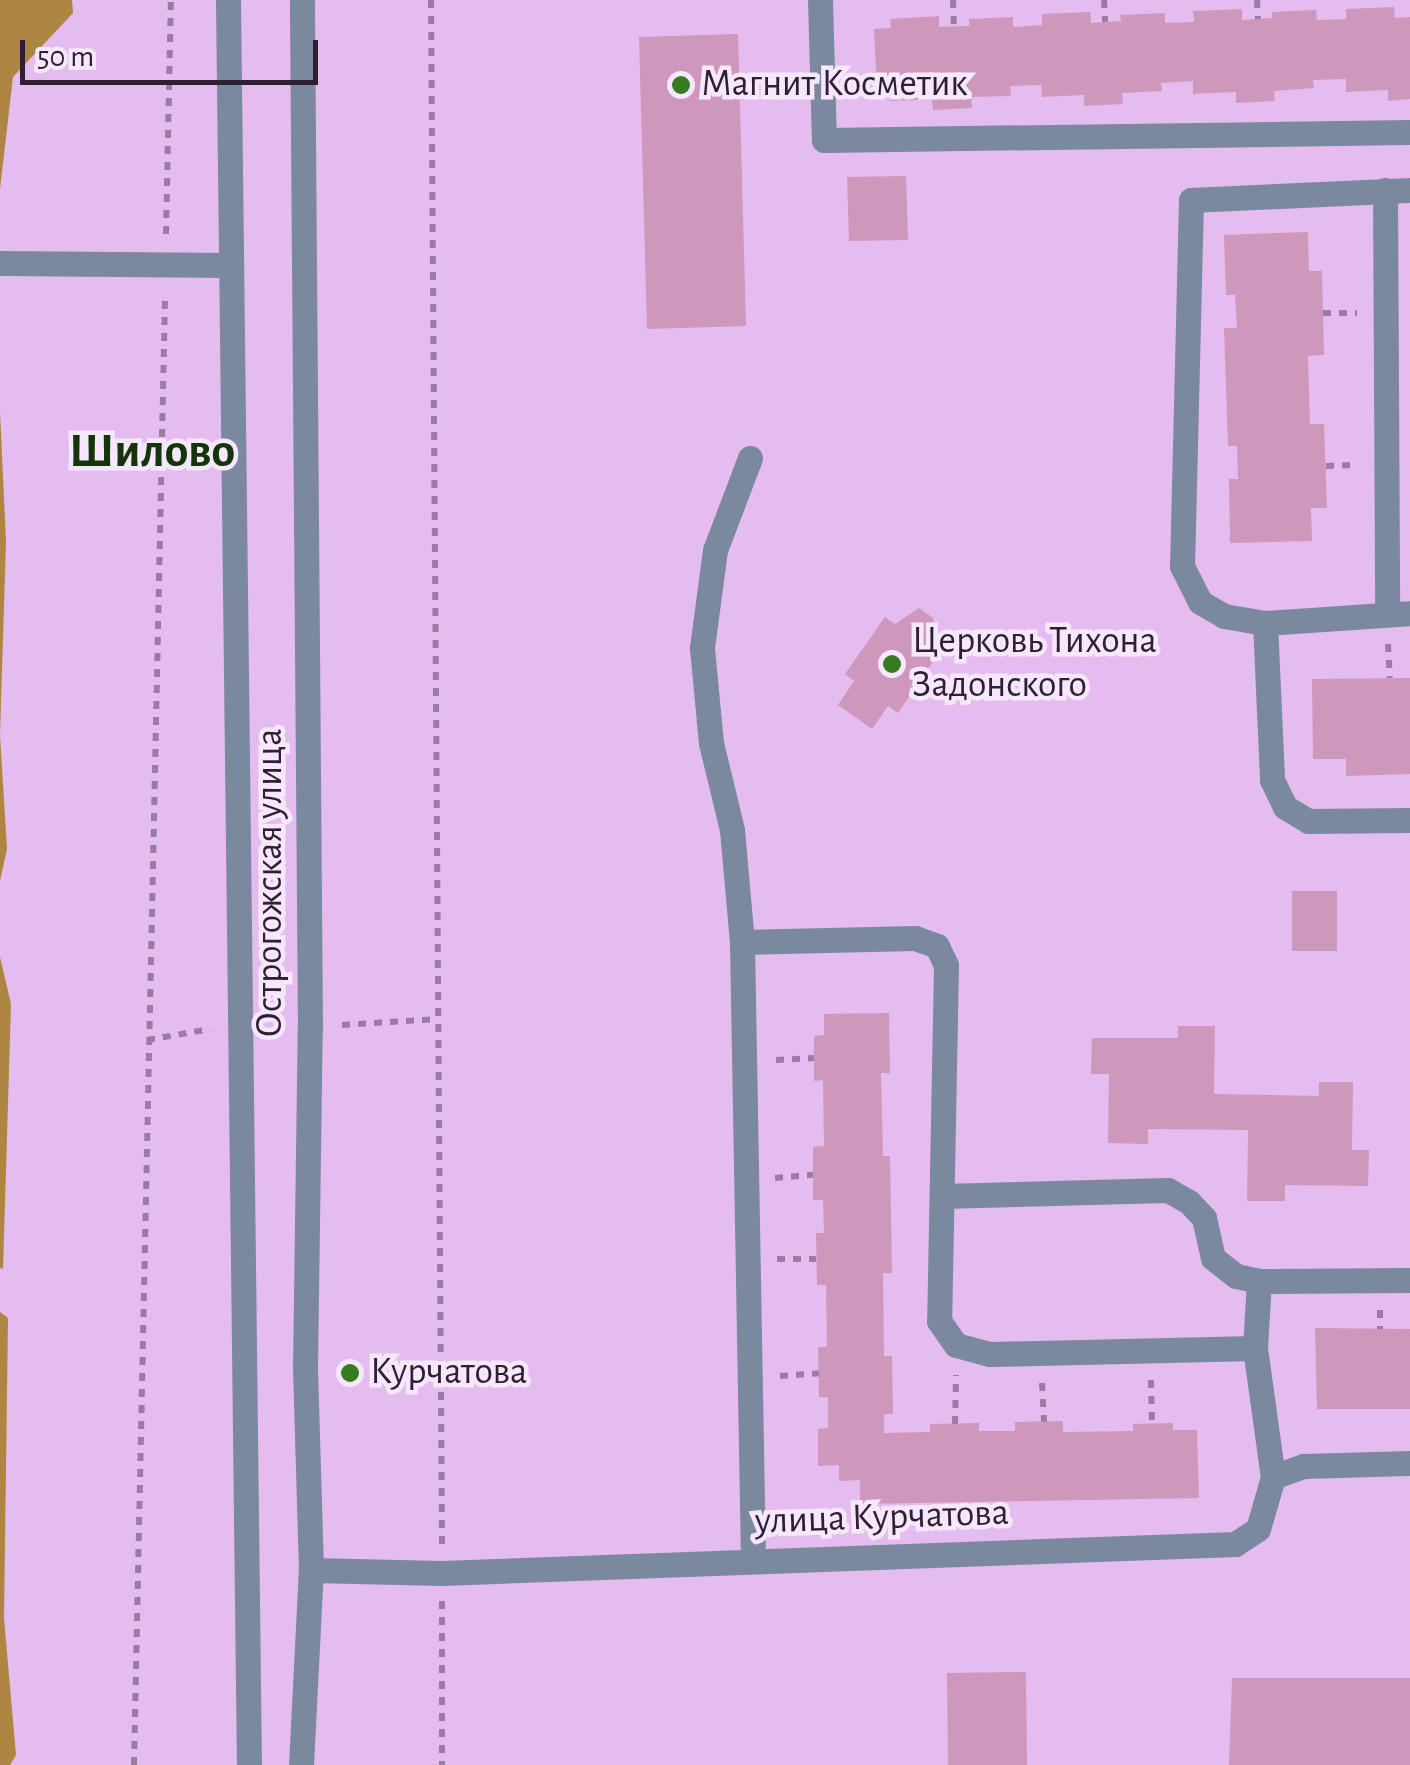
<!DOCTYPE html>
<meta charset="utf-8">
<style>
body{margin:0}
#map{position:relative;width:1410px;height:1765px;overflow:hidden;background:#e4bcef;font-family:"Alegreya Sans",sans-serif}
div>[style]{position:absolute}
.forest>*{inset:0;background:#ae8641}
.building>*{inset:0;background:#ce97bc}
.path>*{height:6px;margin-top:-3px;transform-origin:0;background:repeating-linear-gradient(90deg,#9a7ca2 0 8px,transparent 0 16px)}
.minor>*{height:25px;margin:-12.5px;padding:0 12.5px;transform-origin:12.5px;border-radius:12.5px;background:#7b899e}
.dots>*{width:28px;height:28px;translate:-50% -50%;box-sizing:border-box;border:5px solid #f7e7fc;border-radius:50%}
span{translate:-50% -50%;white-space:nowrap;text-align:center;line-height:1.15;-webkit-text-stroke:9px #f7e7fc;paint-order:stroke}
.poi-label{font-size:38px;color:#2e1f32}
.left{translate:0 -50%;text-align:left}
.street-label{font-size:38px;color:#2e1f32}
.district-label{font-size:48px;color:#143509;font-weight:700}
.scale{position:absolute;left:20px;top:40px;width:298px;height:45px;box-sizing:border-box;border:5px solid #2e1f32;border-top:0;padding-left:12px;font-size:30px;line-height:35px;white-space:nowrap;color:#2e1f32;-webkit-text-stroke:8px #f7e7fc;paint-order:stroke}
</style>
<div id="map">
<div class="forest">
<i style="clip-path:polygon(0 0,72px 0,73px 13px,13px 77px,0 189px)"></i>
<i style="clip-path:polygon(0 411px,6px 542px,0 735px,7px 849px,0 881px)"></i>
<i style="clip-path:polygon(0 957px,11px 1004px,3px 1269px,0 1268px)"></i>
<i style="clip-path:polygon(0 1312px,8px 1318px,4px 1618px,16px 1755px,10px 1765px,0 1765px)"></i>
</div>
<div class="building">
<i style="clip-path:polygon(1394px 7px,1395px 18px,1410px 17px,1410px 99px,1388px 101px,1388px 90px,1346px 92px,1346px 79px,1313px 80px,1314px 88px,1274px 91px,1275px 101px,1236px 103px,1236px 92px,1193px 94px,1193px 81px,1161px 83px,1162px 91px,1122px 93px,1123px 104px,1084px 106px,1084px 95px,1042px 97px,1041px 85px,1010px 86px,1011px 96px,971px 97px,972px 108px,933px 110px,932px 99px,890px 101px,890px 88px,877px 89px,874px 29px,891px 28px,890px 19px,939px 16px,939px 27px,969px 26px,969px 19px,1013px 17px,1013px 27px,1042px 25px,1042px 14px,1090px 12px,1091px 23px,1121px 21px,1120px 15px,1165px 13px,1165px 23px,1194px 22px,1193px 11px,1242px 9px,1242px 20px,1272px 18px,1272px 12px,1316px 10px,1317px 20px,1346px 19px,1346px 9px)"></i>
<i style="clip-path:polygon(738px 34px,746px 326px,647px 329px,639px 37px)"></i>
<i style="clip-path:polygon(906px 176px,908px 240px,849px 241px,847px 177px)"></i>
<i style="clip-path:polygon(1308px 232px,1309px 271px,1322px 271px,1324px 355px,1308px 356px,1310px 424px,1324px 424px,1327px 508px,1311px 508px,1312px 541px,1230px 543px,1229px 479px,1238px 479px,1237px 446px,1228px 446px,1224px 328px,1237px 328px,1235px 295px,1226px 295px,1224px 235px)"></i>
<i style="clip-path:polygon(919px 608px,933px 618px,935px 632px,928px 648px,938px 654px,898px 713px,888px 706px,872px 729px,838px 705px,854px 681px,845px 674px,885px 617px,895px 624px)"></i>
<i style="clip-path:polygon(1410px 678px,1410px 774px,1346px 776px,1346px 759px,1313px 759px,1312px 679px)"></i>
<i style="clip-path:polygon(1292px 891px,1337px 891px,1337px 951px,1292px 951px)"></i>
<i style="clip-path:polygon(889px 1013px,890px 1073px,881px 1073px,883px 1156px,890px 1156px,892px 1273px,883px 1273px,884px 1356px,892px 1356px,893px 1414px,884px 1414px,884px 1433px,930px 1432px,930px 1424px,979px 1423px,979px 1431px,1015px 1431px,1015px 1422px,1063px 1421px,1063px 1432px,1133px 1431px,1133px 1424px,1173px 1423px,1173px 1430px,1197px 1430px,1199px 1498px,860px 1504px,860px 1480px,839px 1481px,839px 1465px,818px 1466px,818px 1429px,828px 1428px,828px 1397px,819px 1397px,818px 1347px,827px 1347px,826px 1285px,817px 1285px,816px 1233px,824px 1233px,823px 1200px,813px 1200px,813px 1147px,824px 1146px,823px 1080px,814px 1081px,814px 1036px,824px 1035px,824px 1014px)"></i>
<i style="clip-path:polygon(1178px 1026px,1215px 1026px,1214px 1094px,1319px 1096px,1319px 1082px,1353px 1082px,1352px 1150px,1369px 1150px,1368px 1186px,1285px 1185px,1285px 1201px,1247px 1201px,1248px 1130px,1148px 1129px,1148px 1144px,1108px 1143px,1109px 1074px,1091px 1074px,1092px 1038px,1178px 1038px)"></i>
<i style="clip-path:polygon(1315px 1328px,1410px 1329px,1410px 1409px,1317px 1409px)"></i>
<i style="clip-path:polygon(1026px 1672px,1027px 1765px,948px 1765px,947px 1673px)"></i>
<i style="clip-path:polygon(1232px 1678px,1410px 1678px,1410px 1765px,1229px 1765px)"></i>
</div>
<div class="path">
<i style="left:431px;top:0;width:1544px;rotate:89.59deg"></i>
<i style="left:953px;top:0;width:26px;rotate:88deg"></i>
<i style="left:1104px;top:0;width:22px;rotate:87deg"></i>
<i style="left:1257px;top:0;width:19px;rotate:87deg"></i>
<i style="left:166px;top:234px;width:234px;rotate:-88.8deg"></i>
<i style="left:1323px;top:313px;width:34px"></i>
<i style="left:1326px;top:466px;width:28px;rotate:-2deg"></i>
<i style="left:1388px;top:644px;width:34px;rotate:87deg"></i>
<i style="left:342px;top:1025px;width:96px;rotate:-3.6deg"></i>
<i style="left:147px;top:1040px;width:64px;rotate:-9.9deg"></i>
<i style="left:776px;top:1060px;width:38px;rotate:-3deg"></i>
<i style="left:775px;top:1178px;width:38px;rotate:-5deg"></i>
<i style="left:777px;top:1259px;width:39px"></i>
<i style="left:1380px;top:1310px;width:19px;rotate:90deg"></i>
<i style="left:780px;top:1376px;width:39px;rotate:-4deg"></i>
<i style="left:1151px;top:1380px;width:44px;rotate:88.7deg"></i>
<i style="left:1042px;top:1383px;width:39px;rotate:87deg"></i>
<i style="left:955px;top:1424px;width:49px;rotate:-88.8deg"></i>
<i style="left:442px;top:1601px;width:164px;rotate:90deg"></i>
<i style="left:134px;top:1765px;width:1468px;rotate:-88.79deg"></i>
</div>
<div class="minor">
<i style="left:228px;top:0;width:1765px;rotate:89.32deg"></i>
<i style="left:820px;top:0;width:140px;rotate:88.4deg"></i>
<i style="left:824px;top:140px;width:586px;rotate:-0.78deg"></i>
<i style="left:1385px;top:190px;width:423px;rotate:89.7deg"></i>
<i style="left:1410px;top:190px;width:219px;rotate:177.4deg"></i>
<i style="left:1191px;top:200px;width:366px;rotate:91.4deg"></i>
<i style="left:1182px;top:566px;width:40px;rotate:63.4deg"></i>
<i style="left:1200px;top:602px;width:28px;rotate:30deg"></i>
<i style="left:1224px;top:616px;width:42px;rotate:9.7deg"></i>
<i style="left:1265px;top:623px;width:145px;rotate:-3.9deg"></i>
<i style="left:0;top:263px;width:230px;rotate:0.5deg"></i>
<i style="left:750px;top:458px;width:98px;rotate:110.8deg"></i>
<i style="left:715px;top:550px;width:99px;rotate:97.6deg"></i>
<i style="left:702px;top:648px;width:95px;rotate:84.6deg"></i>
<i style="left:711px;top:743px;width:89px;rotate:76.4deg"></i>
<i style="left:732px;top:830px;width:112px;rotate:84.9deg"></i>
<i style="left:742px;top:942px;width:617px;rotate:88.98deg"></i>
<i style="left:1265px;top:623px;width:157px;rotate:87.4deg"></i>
<i style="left:1272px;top:780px;width:30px;rotate:64deg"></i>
<i style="left:1285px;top:807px;width:27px;rotate:31deg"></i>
<i style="left:1308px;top:821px;width:102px;rotate:-0.6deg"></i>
<i style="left:742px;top:942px;width:173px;rotate:-1.3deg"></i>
<i style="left:915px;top:938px;width:23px;rotate:20deg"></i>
<i style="left:937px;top:946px;width:21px;rotate:65deg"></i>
<i style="left:946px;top:965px;width:356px;rotate:91.1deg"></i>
<i style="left:939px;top:1321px;width:29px;rotate:55deg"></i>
<i style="left:956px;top:1345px;width:35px;rotate:15deg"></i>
<i style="left:990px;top:1354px;width:265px;rotate:-1.3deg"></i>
<i style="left:1255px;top:1348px;width:130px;rotate:82.1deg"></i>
<i style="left:942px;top:1196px;width:226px;rotate:-1.5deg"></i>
<i style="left:1168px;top:1190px;width:24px;rotate:30deg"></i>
<i style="left:1189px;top:1202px;width:22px;rotate:47deg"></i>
<i style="left:1204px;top:1218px;width:41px;rotate:77.3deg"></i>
<i style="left:1213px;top:1258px;width:29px;rotate:38deg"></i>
<i style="left:1236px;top:1276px;width:24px;rotate:12deg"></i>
<i style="left:1255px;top:1348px;width:67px;rotate:-86.6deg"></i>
<i style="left:1259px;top:1281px;width:151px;rotate:-0.4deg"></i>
<i style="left:311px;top:1570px;width:131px;rotate:1.3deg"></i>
<i style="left:442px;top:1573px;width:794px;rotate:-2.09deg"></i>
<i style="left:1235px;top:1544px;width:27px;rotate:-33deg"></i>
<i style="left:1258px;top:1529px;width:54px;rotate:-73.9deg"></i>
<i style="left:1273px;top:1477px;width:33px;rotate:-20deg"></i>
<i style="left:1304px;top:1466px;width:106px;rotate:-1.6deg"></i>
<i style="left:301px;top:1765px;width:195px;rotate:-87.1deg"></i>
<i style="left:311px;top:1570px;width:202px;rotate:-91.7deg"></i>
<i style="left:305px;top:1368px;width:340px;rotate:-89.2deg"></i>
<i style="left:310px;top:1028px;width:1028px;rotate:-90.45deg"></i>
</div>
<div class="dots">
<i style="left:681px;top:85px;background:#367b1e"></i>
<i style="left:892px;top:664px;background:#367b1e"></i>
<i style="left:350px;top:1373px;background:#367b1e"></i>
</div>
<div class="poi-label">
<span class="left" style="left:701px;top:85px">Магнит Косметик</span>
<span class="left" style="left:912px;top:664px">Церковь Тихона<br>Задонского</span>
<span class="left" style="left:370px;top:1373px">Курчатова</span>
</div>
<div class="street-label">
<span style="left:271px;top:883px;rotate:-90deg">Острогожская улица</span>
<span style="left:882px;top:1518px;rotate:-2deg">улица Курчатова</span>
</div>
<div class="district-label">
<span style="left:152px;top:453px">Шилово</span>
</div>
<div class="scale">50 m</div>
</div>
